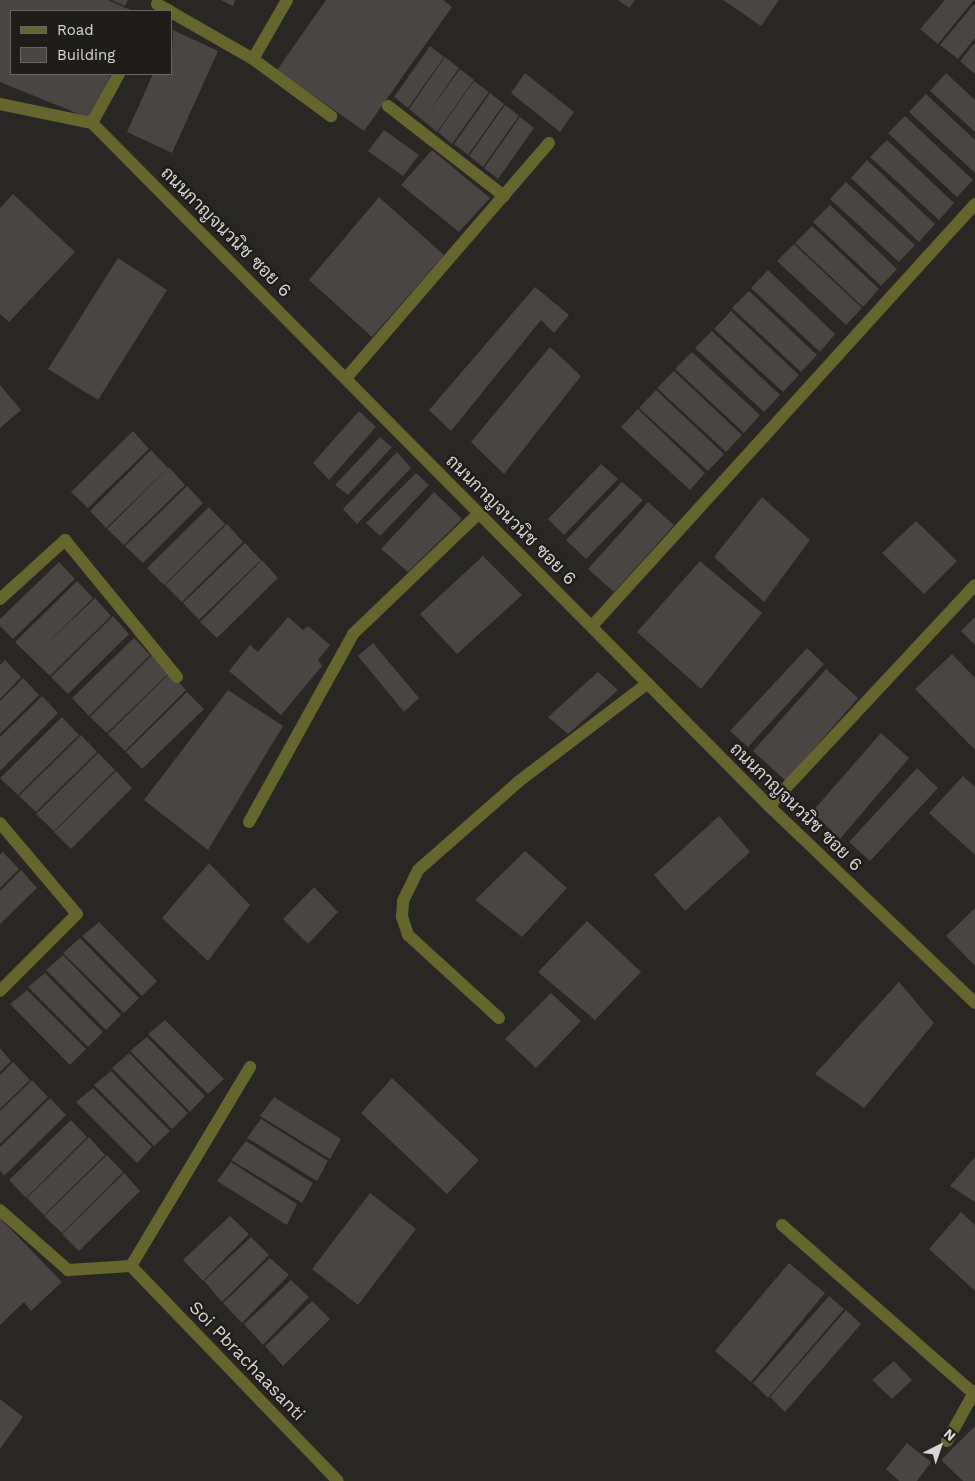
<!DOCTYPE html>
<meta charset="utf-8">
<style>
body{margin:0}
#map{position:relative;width:975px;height:1481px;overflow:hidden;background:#282724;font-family:"Work Sans",Sarabun,sans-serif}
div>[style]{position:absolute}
.building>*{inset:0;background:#484542}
.minor>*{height:12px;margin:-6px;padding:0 6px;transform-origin:6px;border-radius:6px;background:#64662d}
span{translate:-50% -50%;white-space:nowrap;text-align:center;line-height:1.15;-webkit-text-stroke:4.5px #1f1d1a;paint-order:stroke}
.street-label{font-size:18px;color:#d7d6d4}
.legend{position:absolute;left:10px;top:10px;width:162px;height:65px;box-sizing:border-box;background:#1f1d1a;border:1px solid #696764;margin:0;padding:6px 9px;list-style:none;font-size:15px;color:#d7d6d4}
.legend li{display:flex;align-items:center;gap:10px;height:25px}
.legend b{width:25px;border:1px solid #696764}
.north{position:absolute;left:915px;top:1421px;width:50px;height:50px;-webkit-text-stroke:4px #1f1d1a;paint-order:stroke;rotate:41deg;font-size:14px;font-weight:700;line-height:20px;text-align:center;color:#d7d6d4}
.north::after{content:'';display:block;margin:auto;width:18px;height:22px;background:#d7d6d4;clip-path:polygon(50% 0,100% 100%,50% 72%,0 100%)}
</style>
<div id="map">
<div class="building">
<i style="clip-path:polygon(0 0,108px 0,133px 11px,11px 11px,11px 74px,111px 74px,91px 119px,0 82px)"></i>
<i style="clip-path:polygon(111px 0,128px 0,125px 6px)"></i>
<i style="clip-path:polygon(221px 0,235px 0,233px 6px)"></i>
<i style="clip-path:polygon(326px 0,443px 0,452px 7px,364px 131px,277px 70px)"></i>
<i style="clip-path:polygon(618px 0,635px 0,629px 8px)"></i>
<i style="clip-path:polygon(723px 0,779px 0,761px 26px)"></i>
<i style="clip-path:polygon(945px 0,974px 0,938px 44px,920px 29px)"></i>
<i style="clip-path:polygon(975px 3px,975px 38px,958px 59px,940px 45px)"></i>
<i style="clip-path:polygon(173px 30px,218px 51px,172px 153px,127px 132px,153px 74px,171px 74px)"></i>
<i style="clip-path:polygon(975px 42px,975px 74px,960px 61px)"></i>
<i style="clip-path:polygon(430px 46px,444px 57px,408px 108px,394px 97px)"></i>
<i style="clip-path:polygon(445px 57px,459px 68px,428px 113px,460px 69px,474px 80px,437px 132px,409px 109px)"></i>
<i style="clip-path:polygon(525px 73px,574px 112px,560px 132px,511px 93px)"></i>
<i style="clip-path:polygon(946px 73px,975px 100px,975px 132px,930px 91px)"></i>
<i style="clip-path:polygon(474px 81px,489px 92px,452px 144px,438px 132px)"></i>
<i style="clip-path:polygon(490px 93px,504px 104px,468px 155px,454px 144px)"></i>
<i style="clip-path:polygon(926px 94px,975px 140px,975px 173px,909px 112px)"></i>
<i style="clip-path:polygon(505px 105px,519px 116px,483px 167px,469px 156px)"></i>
<i style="clip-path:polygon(905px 116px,973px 180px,957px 197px,888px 133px)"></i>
<i style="clip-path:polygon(520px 117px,534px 128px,498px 179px,484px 168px)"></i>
<i style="clip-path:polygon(384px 130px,419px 155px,403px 176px,368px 151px)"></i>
<i style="clip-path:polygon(887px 140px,954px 203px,939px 220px,870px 157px)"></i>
<i style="clip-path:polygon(432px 150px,490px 198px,459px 232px,401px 185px)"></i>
<i style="clip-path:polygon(867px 160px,935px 224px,919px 242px,851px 178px)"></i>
<i style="clip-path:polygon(846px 182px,915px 245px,899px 262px,830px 199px)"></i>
<i style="clip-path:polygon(13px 194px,75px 252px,9px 322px,0 314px,0 208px)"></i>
<i style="clip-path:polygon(379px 197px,444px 255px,372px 337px,309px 280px)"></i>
<i style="clip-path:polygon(830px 205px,897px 269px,881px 286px,813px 222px)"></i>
<i style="clip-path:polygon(812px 226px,879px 289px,863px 307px,795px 243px)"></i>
<i style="clip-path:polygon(794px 244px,862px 308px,846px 325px,777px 261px)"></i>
<i style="clip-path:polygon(118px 258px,167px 290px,98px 400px,48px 369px)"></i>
<i style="clip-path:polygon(768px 270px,835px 334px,820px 352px,751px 288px)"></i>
<i style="clip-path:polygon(535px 287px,569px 315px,554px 333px,541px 320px,451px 431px,429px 410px)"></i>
<i style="clip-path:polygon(749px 291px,817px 355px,801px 372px,732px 308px)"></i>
<i style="clip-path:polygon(731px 311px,799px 375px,783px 392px,714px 329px)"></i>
<i style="clip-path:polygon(712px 331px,780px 395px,764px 412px,695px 348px)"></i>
<i style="clip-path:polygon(550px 347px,581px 376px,504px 474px,471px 442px)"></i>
<i style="clip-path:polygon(692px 352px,760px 415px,744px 433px,675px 369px)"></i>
<i style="clip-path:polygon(674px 371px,742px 435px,726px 452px,657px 388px)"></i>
<i style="clip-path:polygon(0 385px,21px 410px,0 428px)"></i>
<i style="clip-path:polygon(656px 390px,724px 454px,708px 471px,639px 408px)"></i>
<i style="clip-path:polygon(638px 409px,705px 473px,690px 490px,621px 427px)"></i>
<i style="clip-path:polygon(359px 411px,376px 427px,329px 480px,313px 463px)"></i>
<i style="clip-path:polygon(133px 431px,149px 449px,88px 508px,71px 492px)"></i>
<i style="clip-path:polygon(380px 437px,392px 447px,348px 495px,335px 485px)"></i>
<i style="clip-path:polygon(151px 450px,168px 468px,106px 528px,90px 511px)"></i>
<i style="clip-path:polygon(397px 452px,411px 468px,357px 524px,343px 509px)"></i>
<i style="clip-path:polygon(601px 464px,618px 479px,564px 535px,548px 519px)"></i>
<i style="clip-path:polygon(169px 467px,185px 485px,124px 545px,107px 529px)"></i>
<i style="clip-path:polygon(416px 473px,429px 485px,380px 536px,366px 523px)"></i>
<i style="clip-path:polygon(622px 482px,643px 500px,586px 559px,566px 540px)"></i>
<i style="clip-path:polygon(187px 486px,203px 503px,143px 563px,125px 546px)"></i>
<i style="clip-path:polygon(434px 492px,462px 519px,408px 572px,381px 549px)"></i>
<i style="clip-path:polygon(762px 497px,810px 540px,764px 602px,714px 557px)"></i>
<i style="clip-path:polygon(648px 502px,674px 525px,614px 592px,588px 569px)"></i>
<i style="clip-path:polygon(209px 507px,225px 524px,164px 585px,147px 568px)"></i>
<i style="clip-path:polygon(916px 521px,957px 561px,924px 594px,882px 553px)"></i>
<i style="clip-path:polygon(227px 524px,243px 542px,182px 602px,165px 585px)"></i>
<i style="clip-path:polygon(245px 543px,261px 560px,199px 620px,183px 603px)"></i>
<i style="clip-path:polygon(483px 556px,522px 595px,457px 654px,420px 614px)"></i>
<i style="clip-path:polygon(262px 560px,278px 578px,217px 638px,200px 622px)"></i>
<i style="clip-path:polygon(700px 561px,762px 613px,701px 689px,637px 632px)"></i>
<i style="clip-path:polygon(59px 562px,75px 579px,13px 639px,0 626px,0 619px)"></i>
<i style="clip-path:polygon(77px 581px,93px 598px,43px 647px,95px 598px,111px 616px,50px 676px,15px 642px)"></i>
<i style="clip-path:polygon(113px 616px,129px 634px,68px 694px,51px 677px)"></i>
<i style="clip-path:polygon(288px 617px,303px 630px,308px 626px,330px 645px,318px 660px,322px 666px,281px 715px,229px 671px,250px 645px,258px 652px)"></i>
<i style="clip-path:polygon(975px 617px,975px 645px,961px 631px)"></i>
<i style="clip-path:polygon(134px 638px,150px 655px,89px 716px,72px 698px)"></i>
<i style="clip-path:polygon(373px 643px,419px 698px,404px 712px,358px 656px)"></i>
<i style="clip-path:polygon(807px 648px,824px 664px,748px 747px,730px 731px)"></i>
<i style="clip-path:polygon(952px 654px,975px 678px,975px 750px,915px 689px)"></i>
<i style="clip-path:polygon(152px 655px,169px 673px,107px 733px,90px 717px)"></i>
<i style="clip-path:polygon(5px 660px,21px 677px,0 699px,0 665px)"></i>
<i style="clip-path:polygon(826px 669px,858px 698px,786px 781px,753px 751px)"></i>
<i style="clip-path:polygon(598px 672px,618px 690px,568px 734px,548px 717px)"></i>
<i style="clip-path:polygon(170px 673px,186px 690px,125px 751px,108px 734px)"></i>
<i style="clip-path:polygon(23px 678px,39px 695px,0 734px,0 701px)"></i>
<i style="clip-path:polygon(228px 690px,283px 726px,208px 850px,144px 800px)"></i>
<i style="clip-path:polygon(187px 692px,204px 709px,142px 769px,126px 752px)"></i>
<i style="clip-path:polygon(42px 696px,58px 713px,0 771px,0 737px)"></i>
<i style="clip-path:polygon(62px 717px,79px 735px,18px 795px,0 778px)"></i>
<i style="clip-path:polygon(881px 733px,909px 758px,840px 839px,812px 812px)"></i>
<i style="clip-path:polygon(81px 735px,97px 752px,36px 812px,19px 796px)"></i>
<i style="clip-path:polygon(98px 753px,115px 770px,54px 831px,36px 814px)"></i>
<i style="clip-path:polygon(917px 768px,938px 788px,870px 861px,849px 842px)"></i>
<i style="clip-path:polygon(116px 771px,132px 788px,71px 849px,54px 832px)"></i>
<i style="clip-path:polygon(963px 776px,975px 787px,975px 855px,929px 813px)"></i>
<i style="clip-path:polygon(719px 816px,750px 852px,685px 911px,654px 875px)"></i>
<i style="clip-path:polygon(525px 851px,567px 888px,522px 937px,475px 900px)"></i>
<i style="clip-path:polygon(3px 852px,19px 869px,0 888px,0 855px)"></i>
<i style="clip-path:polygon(209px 863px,250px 905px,208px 961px,162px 918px)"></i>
<i style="clip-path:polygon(21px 870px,37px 888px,0 924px,0 891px)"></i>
<i style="clip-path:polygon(314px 887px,338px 912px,308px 944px,283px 919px)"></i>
<i style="clip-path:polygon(975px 908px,975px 966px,946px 936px)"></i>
<i style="clip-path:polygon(587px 921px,641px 972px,595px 1020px,538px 972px)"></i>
<i style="clip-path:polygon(99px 922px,157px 981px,142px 996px,82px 936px)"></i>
<i style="clip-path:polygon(80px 938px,139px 998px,124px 1013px,63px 953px)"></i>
<i style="clip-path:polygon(63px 955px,121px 1015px,106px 1030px,46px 970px)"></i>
<i style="clip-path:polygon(45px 973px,103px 1032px,88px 1047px,28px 987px)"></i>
<i style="clip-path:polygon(899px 982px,934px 1023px,864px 1108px,815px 1074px)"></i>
<i style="clip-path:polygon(27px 990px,86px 1049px,70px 1065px,10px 1004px)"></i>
<i style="clip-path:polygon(551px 993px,581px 1021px,536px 1068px,505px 1039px)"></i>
<i style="clip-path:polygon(165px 1020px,224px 1079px,208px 1094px,148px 1034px)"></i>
<i style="clip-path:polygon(147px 1037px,205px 1096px,190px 1112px,130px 1051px)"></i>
<i style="clip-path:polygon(0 1048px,11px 1061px,0 1072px)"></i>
<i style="clip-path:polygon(129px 1053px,188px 1113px,172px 1129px,112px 1068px)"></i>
<i style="clip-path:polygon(13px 1062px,30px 1080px,0 1109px,0 1075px)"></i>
<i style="clip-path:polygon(111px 1071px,170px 1131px,154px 1146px,94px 1085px)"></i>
<i style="clip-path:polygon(392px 1078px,479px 1160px,447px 1194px,361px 1113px)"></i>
<i style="clip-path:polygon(32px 1080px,48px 1097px,0 1144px,0 1111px)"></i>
<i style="clip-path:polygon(93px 1088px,152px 1147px,137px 1163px,76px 1102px)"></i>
<i style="clip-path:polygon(274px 1097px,341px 1139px,330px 1159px,260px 1116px)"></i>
<i style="clip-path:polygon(50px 1098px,66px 1115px,4px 1176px,0 1171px,0 1147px)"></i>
<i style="clip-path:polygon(261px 1119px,328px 1161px,317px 1181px,247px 1138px)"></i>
<i style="clip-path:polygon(71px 1120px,87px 1137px,26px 1198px,9px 1180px)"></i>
<i style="clip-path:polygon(89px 1137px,105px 1155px,44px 1215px,27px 1198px)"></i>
<i style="clip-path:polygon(246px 1141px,313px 1183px,302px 1203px,231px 1160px)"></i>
<i style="clip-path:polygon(107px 1155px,123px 1172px,62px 1233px,44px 1216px)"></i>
<i style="clip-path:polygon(975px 1157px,975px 1202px,950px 1186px)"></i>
<i style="clip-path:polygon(231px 1162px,297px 1204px,287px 1225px,217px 1181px)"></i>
<i style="clip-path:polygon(124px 1173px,140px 1191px,79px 1251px,62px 1234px)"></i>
<i style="clip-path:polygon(370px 1193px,416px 1229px,358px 1305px,312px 1269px)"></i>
<i style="clip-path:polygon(961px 1212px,975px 1225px,975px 1291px,929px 1249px)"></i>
<i style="clip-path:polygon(230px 1216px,249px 1234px,203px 1281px,183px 1260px)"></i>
<i style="clip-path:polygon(0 1218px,62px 1282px,31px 1311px,24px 1302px,0 1325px)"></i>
<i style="clip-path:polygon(251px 1237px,269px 1255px,222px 1302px,204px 1281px)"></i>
<i style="clip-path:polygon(270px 1258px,289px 1275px,242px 1323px,223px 1303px)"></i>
<i style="clip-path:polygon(789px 1263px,825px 1293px,751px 1382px,715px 1351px)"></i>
<i style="clip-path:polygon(291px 1280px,309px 1297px,263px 1345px,244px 1324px)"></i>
<i style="clip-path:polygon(829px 1296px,844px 1309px,768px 1398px,753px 1383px)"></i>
<i style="clip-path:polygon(312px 1301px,330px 1319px,283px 1366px,265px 1346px)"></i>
<i style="clip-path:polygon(846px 1310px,861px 1324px,785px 1412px,770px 1397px)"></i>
<i style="clip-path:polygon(894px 1361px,912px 1380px,892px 1399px,872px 1380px)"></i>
<i style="clip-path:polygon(0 1399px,23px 1417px,0 1449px)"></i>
<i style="clip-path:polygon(975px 1426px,975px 1481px,963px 1481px,941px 1460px)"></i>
<i style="clip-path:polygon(907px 1443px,931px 1462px,917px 1481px,899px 1481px,886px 1469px)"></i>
</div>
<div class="minor">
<i style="left:157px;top:4px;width:15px;rotate:28deg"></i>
<i style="left:171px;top:12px;width:95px;rotate:29.8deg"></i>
<i style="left:253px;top:59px;width:97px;rotate:36.2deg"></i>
<i style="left:253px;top:59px;width:68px;rotate:-60deg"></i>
<i style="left:0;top:104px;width:94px;rotate:11.7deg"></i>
<i style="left:92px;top:123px;width:962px;rotate:45.25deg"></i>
<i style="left:769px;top:806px;width:285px;rotate:43.7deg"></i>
<i style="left:388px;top:106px;width:147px;rotate:37.8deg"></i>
<i style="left:92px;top:123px;width:56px;rotate:-61.1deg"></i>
<i style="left:347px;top:377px;width:309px;rotate:-49.2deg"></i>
<i style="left:0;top:599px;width:88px;rotate:-42.2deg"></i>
<i style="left:65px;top:540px;width:177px;rotate:50.7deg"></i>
<i style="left:592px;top:626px;width:570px;rotate:-47.77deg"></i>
<i style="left:769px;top:806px;width:302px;rotate:-47deg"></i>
<i style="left:249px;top:822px;width:215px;rotate:-61deg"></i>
<i style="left:353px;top:634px;width:175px;rotate:-43.8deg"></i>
<i style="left:0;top:823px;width:119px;rotate:49.8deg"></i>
<i style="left:77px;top:914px;width:109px;rotate:135deg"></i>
<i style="left:499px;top:1018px;width:123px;rotate:-137.6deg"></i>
<i style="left:408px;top:935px;width:19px;rotate:-108deg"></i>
<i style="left:402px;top:917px;width:16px;rotate:-86deg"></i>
<i style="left:403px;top:901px;width:34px;rotate:-64deg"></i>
<i style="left:418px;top:870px;width:133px;rotate:-41.3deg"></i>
<i style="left:518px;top:782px;width:163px;rotate:-37.3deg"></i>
<i style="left:0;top:1210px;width:91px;rotate:41.4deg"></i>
<i style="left:68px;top:1270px;width:63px;rotate:-3.6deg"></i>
<i style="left:131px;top:1266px;width:232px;rotate:-59.1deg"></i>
<i style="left:782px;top:1225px;width:254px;rotate:41.3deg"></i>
<i style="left:131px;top:1266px;width:298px;rotate:46.1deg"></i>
<i style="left:947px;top:1441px;width:57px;rotate:-60.8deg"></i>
</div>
<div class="street-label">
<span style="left:226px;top:232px;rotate:45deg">ถนนกาญจนวนิช ซอย 6</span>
<span style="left:511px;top:520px;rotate:45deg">ถนนกาญจนวนิช ซอย 6</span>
<span style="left:796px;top:807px;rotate:44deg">ถนนกาญจนวนิช ซอย 6</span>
<span style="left:247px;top:1361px;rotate:46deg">Soi Pbrachaasanti</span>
</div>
<ul class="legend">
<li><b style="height:6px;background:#64662d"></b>Road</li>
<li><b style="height:14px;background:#484542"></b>Building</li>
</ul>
<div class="north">N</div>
</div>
